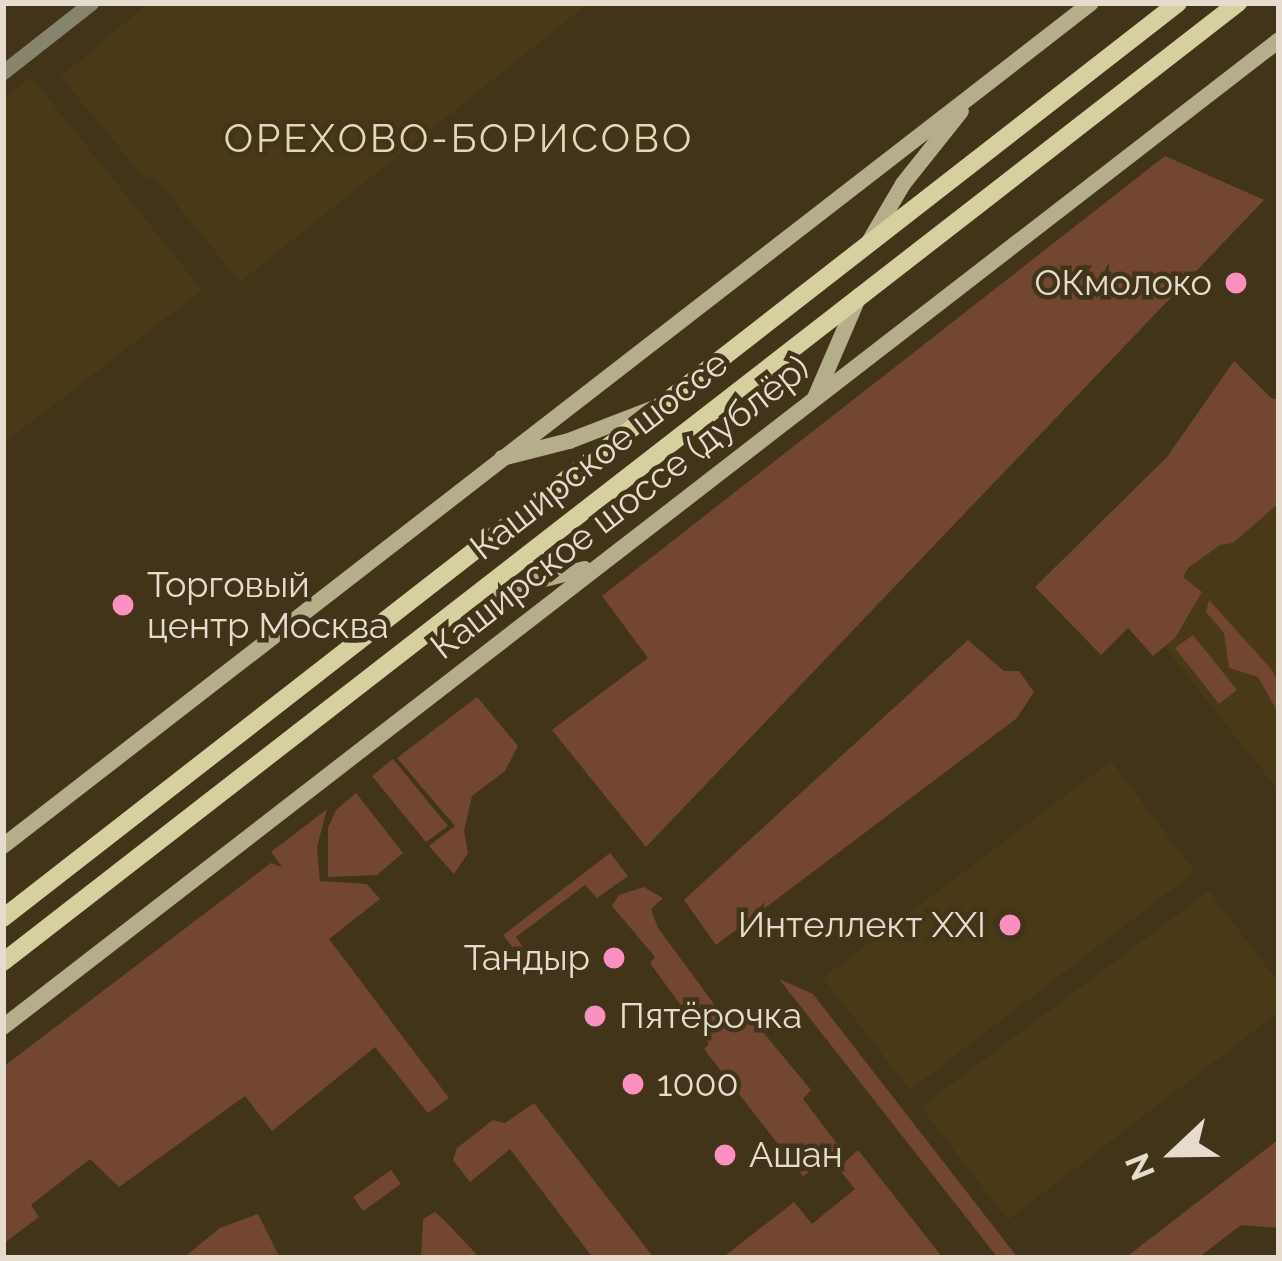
<!DOCTYPE html>
<meta charset="utf-8">
<style>
body{margin:0}
#map{position:relative;width:1282px;height:1261px;overflow:hidden;background:#423419;font-family:Raleway,sans-serif}
div>[style]{position:absolute}
.built>*{inset:0;background:#4a3916}
.green>*{inset:0;background:#724630}
.tertiary>*{height:15px;margin:-7.5px;padding:0 7.5px;transform-origin:7.5px;border-radius:7.5px;background:#86846d}
.secondary>*{height:16px;margin:-8px;padding:0 8px;transform-origin:8px;border-radius:8px;background:#b4af8a}
.primary>*{height:18px;margin:-9px;padding:0 9px;transform-origin:9px;border-radius:9px;background:#d6d0a1}
.dots>*{width:33px;height:33px;translate:-50% -50%;box-sizing:border-box;border:6px solid #423419;border-radius:50%}
span{translate:-50% -50%;white-space:nowrap;text-align:center;line-height:1.15;-webkit-text-stroke:9px #423419;paint-order:stroke}
.poi-label{font-size:36px;color:#e5dccd}
.right{translate:-100% -50%;text-align:right}
.left{translate:0 -50%;text-align:left}
.street-label{font-size:36px;color:#e5dccd}
.neighbourhood-label{font-size:39px;color:#e7d6b6;letter-spacing:3px}
.frame{position:absolute;inset:0;border:6px solid #e5dccd;pointer-events:none}
.north{position:absolute;left:1114px;top:1093px;width:120px;height:120px;-webkit-text-stroke:9px #423419;paint-order:stroke;rotate:248deg;font-size:33px;font-weight:700;line-height:48px;text-align:center;color:#e5dccd}
.north::after{content:'';display:block;margin:auto;width:42px;height:54px;background:#e5dccd;clip-path:polygon(50% 0,100% 100%,50% 72%,0 100%)}
</style>
<div id="map">
<div class="built">
<i style="clip-path:polygon(148px 3px,589px 3px,240px 282px,153px 175px,146px 180px,61px 77px)"></i>
<i style="clip-path:polygon(31px 77px,202px 290px,3px 444px,3px 100px)"></i>
<i style="clip-path:polygon(1279px 418px,1279px 791px,1119px 590px)"></i>
<i style="clip-path:polygon(1111px 761px,1195px 872px,910px 1090px,823px 978px)"></i>
<i style="clip-path:polygon(1209px 891px,1279px 983px,1279px 1012px,1008px 1220px,921px 1107px)"></i>
</div>
<div class="green">
<i style="clip-path:polygon(1165px 156px,1264px 200px,646px 847px,552px 730px,648px 658px,602px 596px)"></i>
<i style="clip-path:polygon(1234px 361px,1271px 398px,1279px 400px,1279px 503px,1233px 543px,1220px 545px,1188px 568px,1183px 577px,1202px 592px,1175px 638px,1153px 656px,1128px 628px,1101px 655px,1035px 587px,1167px 457px)"></i>
<i style="clip-path:polygon(1209px 600px,1272px 670px,1279px 683px,1279px 714px,1258px 677px,1229px 668px,1224px 633px,1206px 612px)"></i>
<i style="clip-path:polygon(1193px 635px,1237px 690px,1219px 704px,1175px 648px)"></i>
<i style="clip-path:polygon(968px 640px,1004px 671px,1019px 671px,1034px 692px,1017px 718px,716px 945px,684px 900px)"></i>
<i style="clip-path:polygon(477px 697px,518px 746px,505px 771px,472px 796px,464px 831px,468px 853px,454px 874px,429px 846px,455px 826px,397px 758px)"></i>
<i style="clip-path:polygon(393px 759px,448px 826px,426px 842px,372px 776px)"></i>
<i style="clip-path:polygon(356px 793px,403px 853px,377px 875px,328px 877px,328px 828px,336px 810px)"></i>
<i style="clip-path:polygon(327px 809px,317px 847px,320px 881px,367px 884px,380px 899px,329px 939px,449px 1098px,428px 1113px,375px 1047px,272px 1131px,245px 1096px,119px 1187px,90px 1159px,31px 1205px,39px 1217px,3px 1244px,3px 1067px,271px 863px,282px 867px,271px 852px)"></i>
<i style="clip-path:polygon(610px 853px,628px 876px,597px 898px,585px 885px,516px 937px,526px 951px,519px 956px,503px 935px)"></i>
<i style="clip-path:polygon(644px 887px,663px 898px,651px 909px,658px 928px,731px 1027px,748px 1014px,811px 1090px,803px 1099px,841px 1149px,803px 1176px,704px 1049px,709px 1044px,650px 963px,655px 957px,612px 906px,619px 895px)"></i>
<i style="clip-path:polygon(779px 979px,813px 994px,1018px 1258px,998px 1258px)"></i>
<i style="clip-path:polygon(534px 1103px,654px 1258px,593px 1258px,510px 1149px,470px 1182px,453px 1160px,457px 1148px,493px 1120px,505px 1123px)"></i>
<i style="clip-path:polygon(1279px 1139px,1279px 1228px,1241px 1225px,1198px 1258px,1125px 1258px)"></i>
<i style="clip-path:polygon(858px 1150px,943px 1258px,722px 1258px,794px 1202px,812px 1224px,855px 1189px,838px 1168px)"></i>
<i style="clip-path:polygon(391px 1170px,401px 1184px,363px 1211px,353px 1197px)"></i>
<i style="clip-path:polygon(435px 1212px,446px 1222px,480px 1258px,421px 1258px,423px 1219px)"></i>
<i style="clip-path:polygon(258px 1214px,280px 1258px,183px 1258px,220px 1228px)"></i>
</div>
<div class="tertiary">
<i style="left:3px;top:72px;width:112px;rotate:-38.1deg"></i>
</div>
<div class="secondary">
<i style="left:869px;top:242px;width:67px;rotate:-59.6deg"></i>
<i style="left:903px;top:184px;width:93px;rotate:-51.5deg"></i>
<i style="left:815px;top:398px;width:111px;rotate:-66.7deg"></i>
<i style="left:502px;top:458px;width:69px;rotate:-14.2deg"></i>
<i style="left:569px;top:441px;width:91px;rotate:-21.2deg"></i>
<i style="left:476px;top:596px;width:112px;rotate:-13.9deg"></i>
<i style="left:3px;top:846px;width:1376px;rotate:-37.77deg"></i>
<i style="left:3px;top:1027px;width:1613px;rotate:-37.72deg"></i>
</div>
<div class="primary">
<i style="left:3px;top:918px;width:1489px;rotate:-37.91deg"></i>
<i style="left:3px;top:962px;width:1564px;rotate:-37.83deg"></i>
</div>
<div class="dots">
<i style="left:1236px;top:283px;background:#fd8ec0"></i>
<i style="left:123px;top:605px;background:#fd8ec0"></i>
<i style="left:1010px;top:925px;background:#fd8ec0"></i>
<i style="left:614px;top:958px;background:#fd8ec0"></i>
<i style="left:595px;top:1016px;background:#fd8ec0"></i>
<i style="left:633px;top:1084px;background:#fd8ec0"></i>
<i style="left:725px;top:1155px;background:#fd8ec0"></i>
</div>
<div class="poi-label">
<span class="right" style="left:1212px;top:283px">ОКмолоко</span>
<span class="left" style="left:147px;top:605px">Торговый<br>центр Москва</span>
<span class="right" style="left:986px;top:925px">Интеллект XXI</span>
<span class="right" style="left:590px;top:958px">Тандыр</span>
<span class="left" style="left:619px;top:1016px">Пятёрочка</span>
<span class="left" style="left:657px;top:1084px">1000</span>
<span class="left" style="left:749px;top:1155px">Ашан</span>
</div>
<div class="street-label">
<span style="left:599px;top:455px;rotate:-38deg">Каширское шоссе</span>
<span style="left:620px;top:507px;rotate:-38deg">Каширское шоссе (дублёр)</span>
</div>
<div class="neighbourhood-label">
<span style="left:459px;top:138px">ОРЕХОВО-БОРИСОВО</span>
</div>
<div class="frame"></div>
<div class="north">N</div>
</div>
